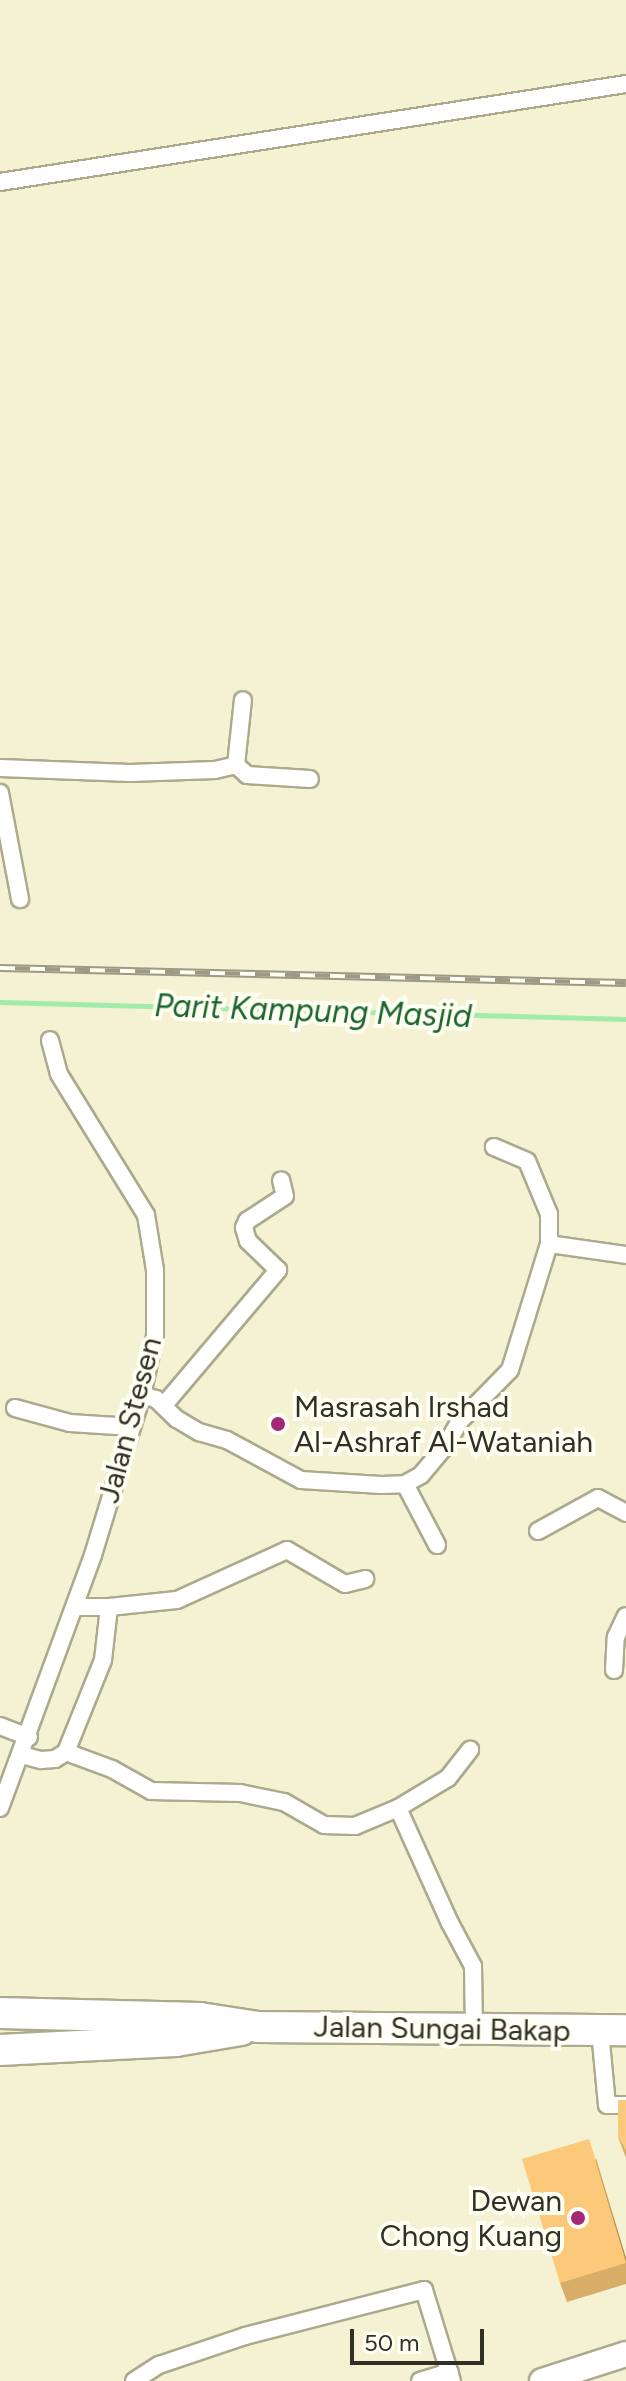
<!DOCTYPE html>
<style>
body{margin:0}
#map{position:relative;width:626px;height:2381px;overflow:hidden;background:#f5f1d3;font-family:Figtree,sans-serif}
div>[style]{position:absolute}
.stream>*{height:5px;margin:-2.5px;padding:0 2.5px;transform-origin:2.5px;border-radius:2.5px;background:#a2ebab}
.roads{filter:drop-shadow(2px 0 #aca98d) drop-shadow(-2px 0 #aca98d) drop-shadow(0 2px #aca98d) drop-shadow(0 -2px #aca98d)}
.street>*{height:16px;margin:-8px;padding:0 8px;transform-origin:8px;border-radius:8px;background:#fff}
.secondary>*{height:24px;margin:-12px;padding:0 12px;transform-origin:12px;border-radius:12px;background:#fff}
.highway>*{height:30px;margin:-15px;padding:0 15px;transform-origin:15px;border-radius:15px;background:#fff}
.rail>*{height:8px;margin-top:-4px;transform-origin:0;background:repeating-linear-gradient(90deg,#fffef2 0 15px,#9c9a84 0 30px);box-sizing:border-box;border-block:2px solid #9c9a84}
.wall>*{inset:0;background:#d8ad68}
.shaded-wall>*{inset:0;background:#b08d55}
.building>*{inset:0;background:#fbc979}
.dots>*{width:22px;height:22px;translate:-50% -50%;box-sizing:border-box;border:4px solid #fffef2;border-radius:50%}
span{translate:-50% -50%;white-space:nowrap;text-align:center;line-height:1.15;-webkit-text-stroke:8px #fffef2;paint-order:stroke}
.poi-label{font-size:30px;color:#313024}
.left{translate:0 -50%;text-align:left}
.right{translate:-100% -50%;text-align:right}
.street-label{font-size:30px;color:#313024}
.water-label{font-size:32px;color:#1a652c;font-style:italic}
.scale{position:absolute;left:350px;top:2329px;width:134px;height:36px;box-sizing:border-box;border:4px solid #313024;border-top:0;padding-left:10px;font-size:24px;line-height:28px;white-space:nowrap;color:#313024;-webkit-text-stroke:6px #fffef2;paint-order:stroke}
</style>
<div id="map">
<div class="stream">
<i style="left:0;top:1002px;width:626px;rotate:1.56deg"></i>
</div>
<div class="roads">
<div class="street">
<i style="left:0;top:182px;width:634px;rotate:-8.9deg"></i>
<i style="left:236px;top:765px;width:15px;rotate:42deg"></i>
<i style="left:247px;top:775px;width:63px;rotate:3.6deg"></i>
<i style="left:0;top:768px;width:130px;rotate:2.2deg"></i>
<i style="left:130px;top:773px;width:85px;rotate:-2deg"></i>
<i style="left:215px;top:770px;width:22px;rotate:-13deg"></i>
<i style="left:236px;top:765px;width:65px;rotate:-83.9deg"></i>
<i style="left:0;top:793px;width:108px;rotate:79.3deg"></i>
<i style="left:549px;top:1244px;width:78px;rotate:8.1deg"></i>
<i style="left:142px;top:1395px;width:15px;rotate:16deg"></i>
<i style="left:156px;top:1399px;width:29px;rotate:44deg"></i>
<i style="left:177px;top:1419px;width:26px;rotate:31deg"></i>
<i style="left:199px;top:1432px;width:29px;rotate:16deg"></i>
<i style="left:227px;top:1440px;width:84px;rotate:28.4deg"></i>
<i style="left:301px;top:1480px;width:80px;rotate:3.6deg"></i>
<i style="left:381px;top:1485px;width:24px;rotate:-2deg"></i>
<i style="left:405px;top:1484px;width:18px;rotate:-29deg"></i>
<i style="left:421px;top:1475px;width:39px;rotate:-50deg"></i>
<i style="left:446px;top:1445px;width:28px;rotate:-60deg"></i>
<i style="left:460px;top:1421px;width:71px;rotate:-45.6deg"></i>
<i style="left:510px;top:1370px;width:132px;rotate:-72.8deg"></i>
<i style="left:549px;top:1244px;width:30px;rotate:-90deg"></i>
<i style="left:549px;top:1214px;width:57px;rotate:-112.5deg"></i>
<i style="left:527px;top:1161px;width:36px;rotate:-157deg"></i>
<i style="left:164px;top:1405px;width:177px;rotate:-49.8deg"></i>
<i style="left:278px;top:1270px;width:42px;rotate:-136deg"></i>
<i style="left:248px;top:1241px;width:14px;rotate:-107deg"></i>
<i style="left:244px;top:1228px;width:8px;rotate:-67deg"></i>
<i style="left:247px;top:1221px;width:45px;rotate:-33.3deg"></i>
<i style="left:285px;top:1196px;width:16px;rotate:-104deg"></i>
<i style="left:15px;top:1408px;width:57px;rotate:15.3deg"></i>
<i style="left:70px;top:1423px;width:62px;rotate:3.7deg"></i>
<i style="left:405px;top:1484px;width:69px;rotate:62.3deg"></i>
<i style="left:538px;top:1531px;width:68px;rotate:-28.8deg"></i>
<i style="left:598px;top:1498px;width:32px;rotate:28deg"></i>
<i style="left:75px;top:1607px;width:34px"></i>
<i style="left:109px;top:1607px;width:68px;rotate:-5.9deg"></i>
<i style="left:177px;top:1600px;width:121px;rotate:-24.4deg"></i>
<i style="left:287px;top:1550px;width:67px;rotate:30.4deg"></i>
<i style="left:345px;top:1584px;width:21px;rotate:-14deg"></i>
<i style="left:614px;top:1670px;width:33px;rotate:-87deg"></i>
<i style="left:616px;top:1637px;width:23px;rotate:-65deg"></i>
<i style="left:0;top:1726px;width:31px;rotate:21deg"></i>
<i style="left:66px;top:1752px;width:49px;rotate:20.3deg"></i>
<i style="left:112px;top:1769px;width:45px;rotate:29.4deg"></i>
<i style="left:151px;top:1791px;width:89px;rotate:1.3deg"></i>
<i style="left:240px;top:1793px;width:45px;rotate:11.6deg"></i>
<i style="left:284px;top:1802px;width:46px;rotate:29.9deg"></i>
<i style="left:324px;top:1825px;width:31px;rotate:2deg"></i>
<i style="left:355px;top:1826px;width:47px;rotate:-22.7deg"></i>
<i style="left:398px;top:1808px;width:58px;rotate:-31deg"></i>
<i style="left:448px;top:1778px;width:36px;rotate:-52deg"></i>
<i style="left:22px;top:1755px;width:20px;rotate:15deg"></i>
<i style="left:41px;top:1760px;width:14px;rotate:-4deg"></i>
<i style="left:55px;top:1759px;width:13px;rotate:-32deg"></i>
<i style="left:66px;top:1752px;width:99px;rotate:-68.1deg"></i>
<i style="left:103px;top:1660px;width:53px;rotate:-83.5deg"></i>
<i style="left:0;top:1808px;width:270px;rotate:-69.8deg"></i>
<i style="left:93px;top:1555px;width:167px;rotate:-73deg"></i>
<i style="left:142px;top:1395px;width:60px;rotate:-77.6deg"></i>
<i style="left:155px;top:1336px;width:66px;rotate:-90deg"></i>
<i style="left:155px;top:1270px;width:56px;rotate:-99.3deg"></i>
<i style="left:146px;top:1215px;width:166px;rotate:-121.7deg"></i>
<i style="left:59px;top:1074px;width:35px;rotate:-105deg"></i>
<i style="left:398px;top:1808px;width:126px;rotate:65.7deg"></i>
<i style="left:450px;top:1923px;width:49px;rotate:61.9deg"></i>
<i style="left:473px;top:1966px;width:63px;rotate:89.1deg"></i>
<i style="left:600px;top:2031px;width:74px;rotate:84.6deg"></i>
<i style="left:607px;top:2105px;width:19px"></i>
<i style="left:134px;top:2381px;width:30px;rotate:-33deg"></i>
<i style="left:159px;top:2365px;width:91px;rotate:-18.6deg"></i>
<i style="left:245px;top:2336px;width:185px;rotate:-14.4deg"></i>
<i style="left:424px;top:2290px;width:95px;rotate:72.9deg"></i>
<i style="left:420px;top:2381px;width:31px;rotate:-17deg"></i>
</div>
<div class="secondary">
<i style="left:542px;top:2381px;width:88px;rotate:-17.8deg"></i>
</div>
<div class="highway">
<i style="left:0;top:2013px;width:200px;rotate:1.4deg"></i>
<i style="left:200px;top:2018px;width:59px;rotate:8.8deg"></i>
<i style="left:258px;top:2027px;width:368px;rotate:0.5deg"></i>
<i style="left:0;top:2050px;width:176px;rotate:-2.9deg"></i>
<i style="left:176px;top:2041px;width:66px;rotate:-9.6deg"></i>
</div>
</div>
<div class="rail">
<i style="left:0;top:968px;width:626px;rotate:1.37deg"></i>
</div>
<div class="wall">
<i style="clip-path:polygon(626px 2100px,626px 2158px,618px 2137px)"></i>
<i style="clip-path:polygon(596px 2158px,626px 2258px,626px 2284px,567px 2302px,560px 2283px)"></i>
</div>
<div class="shaded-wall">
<i style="clip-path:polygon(589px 2139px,626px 2258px,626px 2262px)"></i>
</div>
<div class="building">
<i style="clip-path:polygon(618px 2100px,626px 2100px,626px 2150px,618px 2137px)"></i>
<i style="clip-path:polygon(589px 2139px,626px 2263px,560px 2283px,522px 2159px)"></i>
</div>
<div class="dots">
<i style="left:278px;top:1424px;background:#a52778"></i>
<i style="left:578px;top:2218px;background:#a52778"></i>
</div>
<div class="poi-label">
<span class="left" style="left:294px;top:1424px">Masrasah Irshad<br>Al-Ashraf Al-Wataniah</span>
<span class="right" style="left:562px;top:2218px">Dewan<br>Chong Kuang</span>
</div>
<div class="street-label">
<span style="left:130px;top:1420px;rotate:-75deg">Jalan Stesen</span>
<span style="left:442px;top:2029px;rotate:1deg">Jalan Sungai Bakap</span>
</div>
<div class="water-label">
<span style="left:313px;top:1011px;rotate:2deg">Parit Kampung Masjid</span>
</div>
<div class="scale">50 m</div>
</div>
